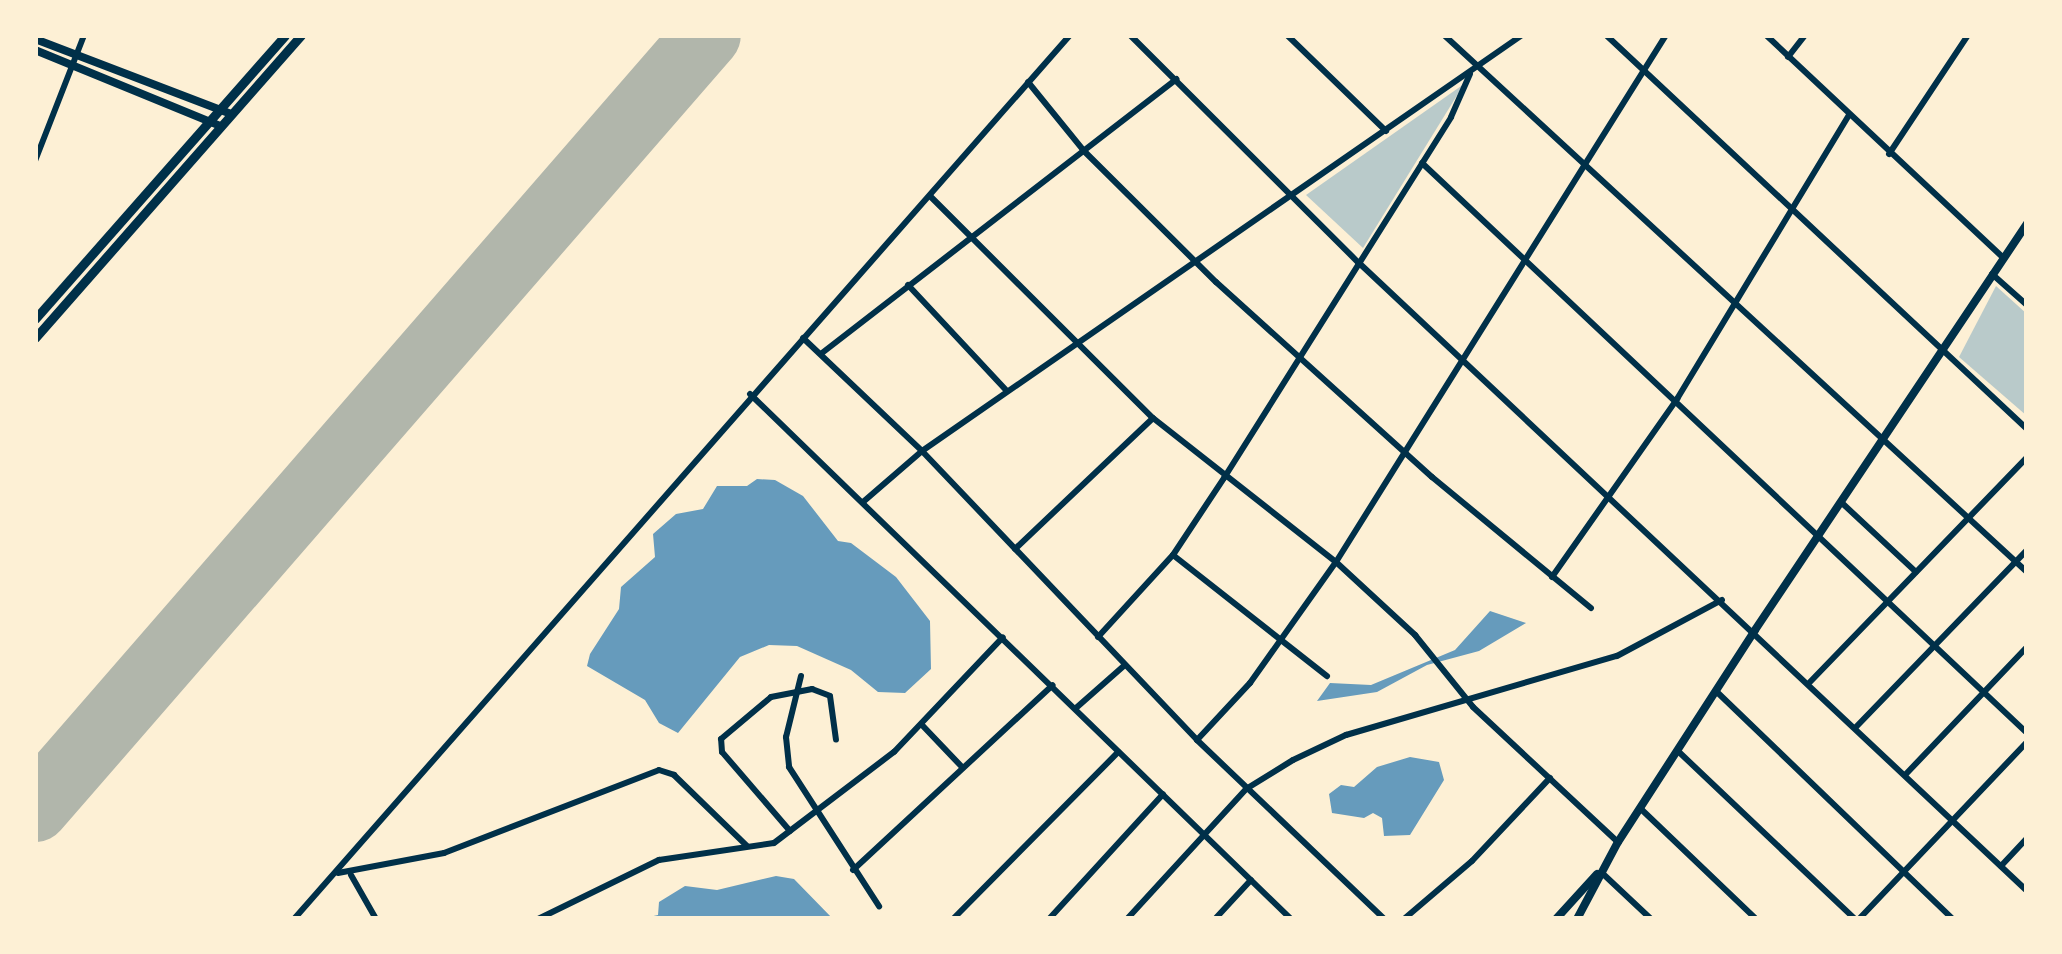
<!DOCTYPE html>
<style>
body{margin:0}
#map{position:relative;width:2062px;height:954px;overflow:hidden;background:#fdf0d5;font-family:"Zilla Slab",serif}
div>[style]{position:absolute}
.green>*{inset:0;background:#b9caca}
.water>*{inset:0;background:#669bbc}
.runway>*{height:68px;margin:-34px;padding:0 34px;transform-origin:34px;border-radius:34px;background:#b1b6ab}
.minor>*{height:6px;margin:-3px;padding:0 3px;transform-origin:3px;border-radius:3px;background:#003049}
.tertiary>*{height:8px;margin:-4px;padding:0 4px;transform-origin:4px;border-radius:4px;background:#003049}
.secondary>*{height:9px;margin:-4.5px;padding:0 4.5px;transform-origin:4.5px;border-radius:4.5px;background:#003049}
span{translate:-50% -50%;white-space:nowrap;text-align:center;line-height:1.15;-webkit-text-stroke:8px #fdf0d5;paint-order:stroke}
.frame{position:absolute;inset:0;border:38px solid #fdf0d5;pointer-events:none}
</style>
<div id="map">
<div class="green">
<i style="clip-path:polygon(1464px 84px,1363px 248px,1306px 195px)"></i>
<i style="clip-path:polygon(1996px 286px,2027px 314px,2027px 416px,1959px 357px)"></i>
</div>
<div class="water">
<i style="clip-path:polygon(757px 479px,775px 480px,803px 496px,838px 541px,851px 543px,896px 577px,930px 621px,931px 669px,905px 693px,878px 692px,851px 670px,797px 646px,769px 645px,740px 657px,678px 733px,659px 723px,645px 700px,587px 666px,590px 654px,619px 609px,621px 587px,655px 557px,653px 534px,676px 514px,703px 509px,717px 486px,747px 486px)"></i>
<i style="clip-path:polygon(1490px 611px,1526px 623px,1479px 651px,1427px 665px,1377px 692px,1317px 701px,1330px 683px,1371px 685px,1455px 650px)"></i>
<i style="clip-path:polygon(1410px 757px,1439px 762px,1444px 780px,1410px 835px,1384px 836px,1382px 818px,1373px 813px,1364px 818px,1332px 813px,1329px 794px,1341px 785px,1354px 787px,1377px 767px)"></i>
<i style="clip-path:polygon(776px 876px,794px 879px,833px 919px,640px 919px,658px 915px,659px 902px,685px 886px,717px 890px)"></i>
</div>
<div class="runway">
<i style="left:35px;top:808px;width:1024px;rotate:-49deg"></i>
</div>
<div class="minor">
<i style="left:1130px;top:35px;width:322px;rotate:44.9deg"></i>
<i style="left:1358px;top:262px;width:918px;rotate:43.23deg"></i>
<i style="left:1287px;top:35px;width:138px;rotate:44.1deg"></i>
<i style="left:1444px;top:35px;width:793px;rotate:42.65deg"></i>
<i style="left:1606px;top:35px;width:577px;rotate:43.1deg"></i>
<i style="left:1766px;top:35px;width:324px;rotate:43.2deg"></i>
<i style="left:1788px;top:57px;width:28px;rotate:-52deg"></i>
<i style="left:1028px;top:82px;width:89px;rotate:50.9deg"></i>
<i style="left:1084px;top:151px;width:186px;rotate:44.8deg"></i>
<i style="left:1216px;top:282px;width:291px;rotate:42.1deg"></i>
<i style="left:1432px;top:477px;width:206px;rotate:39.5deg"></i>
<i style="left:1889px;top:154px;width:143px;rotate:-56.4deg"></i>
<i style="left:35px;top:161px;width:135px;rotate:-68.7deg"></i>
<i style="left:1422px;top:163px;width:831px;rotate:43.29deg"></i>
<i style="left:930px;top:196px;width:315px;rotate:44.9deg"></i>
<i style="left:1153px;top:418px;width:233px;rotate:38.2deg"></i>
<i style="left:1336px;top:562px;width:108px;rotate:42.7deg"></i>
<i style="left:1415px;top:635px;width:92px;rotate:51.1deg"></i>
<i style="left:1473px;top:707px;width:198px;rotate:43deg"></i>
<i style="left:1992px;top:274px;width:47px;rotate:41.5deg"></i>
<i style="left:908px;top:285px;width:145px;rotate:47deg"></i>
<i style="left:803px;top:338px;width:164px;rotate:43.5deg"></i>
<i style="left:922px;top:451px;width:399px;rotate:46.4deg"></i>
<i style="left:1197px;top:740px;width:259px;rotate:43.7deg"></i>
<i style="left:822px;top:353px;width:448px;rotate:-37.7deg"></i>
<i style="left:750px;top:394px;width:754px;rotate:44.14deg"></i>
<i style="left:863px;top:502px;width:78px;rotate:-40.8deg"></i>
<i style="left:922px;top:451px;width:730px;rotate:-34.73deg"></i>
<i style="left:1842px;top:503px;width:101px;rotate:43deg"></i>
<i style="left:1015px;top:549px;width:190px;rotate:-43.5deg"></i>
<i style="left:1173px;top:555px;width:196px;rotate:38.2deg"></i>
<i style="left:1552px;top:577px;width:218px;rotate:-54.9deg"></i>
<i style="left:1677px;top:399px;width:332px;rotate:-58.8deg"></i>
<i style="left:1098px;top:637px;width:111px;rotate:-47.6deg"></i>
<i style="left:1173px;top:555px;width:92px;rotate:-56.5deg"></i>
<i style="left:1224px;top:478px;width:426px;rotate:-57.8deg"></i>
<i style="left:1451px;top:117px;width:47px;rotate:-66.2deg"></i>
<i style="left:801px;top:676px;width:63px;rotate:103.8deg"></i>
<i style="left:786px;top:737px;width:30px;rotate:84deg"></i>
<i style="left:789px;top:767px;width:166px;rotate:57.1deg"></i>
<i style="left:1810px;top:682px;width:313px;rotate:-46deg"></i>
<i style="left:1718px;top:693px;width:326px;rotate:43.9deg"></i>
<i style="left:1076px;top:708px;width:65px;rotate:-41.3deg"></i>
<i style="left:922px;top:725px;width:57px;rotate:46.4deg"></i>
<i style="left:1856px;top:727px;width:246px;rotate:-46deg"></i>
<i style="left:1197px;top:740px;width:78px;rotate:-47.1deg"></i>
<i style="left:1250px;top:683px;width:148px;rotate:-54.6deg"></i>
<i style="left:1336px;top:562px;width:622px;rotate:-57.95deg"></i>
<i style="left:1680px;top:753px;width:241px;rotate:43.5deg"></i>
<i style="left:1906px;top:774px;width:175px;rotate:-46.4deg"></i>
<i style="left:1641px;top:809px;width:159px;rotate:43.7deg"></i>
<i style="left:790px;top:831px;width:104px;rotate:-130.7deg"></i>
<i style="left:722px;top:752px;width:13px;rotate:-94deg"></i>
<i style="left:721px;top:739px;width:65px;rotate:-40deg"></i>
<i style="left:771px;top:697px;width:42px;rotate:-11deg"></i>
<i style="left:812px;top:689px;width:19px;rotate:21deg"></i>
<i style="left:830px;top:696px;width:44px;rotate:82.2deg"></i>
<i style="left:2001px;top:866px;width:38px;rotate:-47deg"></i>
<i style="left:853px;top:870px;width:272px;rotate:-42.8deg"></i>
<i style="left:1601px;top:872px;width:69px;rotate:43.2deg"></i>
<i style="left:338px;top:873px;width:108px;rotate:-10.7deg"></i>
<i style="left:444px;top:853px;width:230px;rotate:-21.1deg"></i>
<i style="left:659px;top:770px;width:16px;rotate:18deg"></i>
<i style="left:674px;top:775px;width:102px;rotate:44.2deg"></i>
<i style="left:351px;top:875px;width:51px;rotate:60.4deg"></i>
<i style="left:294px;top:919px;width:1176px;rotate:-48.72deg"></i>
<i style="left:538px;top:919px;width:135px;rotate:-26deg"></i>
<i style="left:659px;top:860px;width:116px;rotate:-8.4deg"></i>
<i style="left:774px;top:843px;width:151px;rotate:-37.2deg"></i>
<i style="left:894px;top:752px;width:158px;rotate:-46.5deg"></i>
<i style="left:953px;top:919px;width:235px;rotate:-45.3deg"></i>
<i style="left:1049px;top:919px;width:169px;rotate:-47.6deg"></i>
<i style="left:1127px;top:919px;width:176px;rotate:-47.5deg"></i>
<i style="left:1246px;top:789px;width:55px;rotate:-31.7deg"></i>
<i style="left:1293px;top:760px;width:59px;rotate:-25.3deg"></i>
<i style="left:1346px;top:735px;width:282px;rotate:-16.3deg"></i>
<i style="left:1617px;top:656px;width:119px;rotate:-28.1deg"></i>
<i style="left:1215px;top:919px;width:53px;rotate:-47.3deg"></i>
<i style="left:1404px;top:919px;width:89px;rotate:-40.5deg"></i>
<i style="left:1472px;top:861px;width:114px;rotate:-46.8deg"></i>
<i style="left:1859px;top:919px;width:244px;rotate:-46.5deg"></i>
</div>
<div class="tertiary">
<i style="left:35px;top:39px;width:210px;rotate:20.9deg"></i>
<i style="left:35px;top:50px;width:200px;rotate:22.3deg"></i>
<i style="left:1556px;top:919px;width:61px;rotate:-47.7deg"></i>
<i style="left:1577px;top:919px;width:87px;rotate:-62deg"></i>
<i style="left:1618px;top:842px;width:252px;rotate:-57.1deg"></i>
<i style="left:1755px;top:630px;width:490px;rotate:-56.2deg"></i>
</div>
<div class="secondary">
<i style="left:35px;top:319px;width:378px;rotate:-48.6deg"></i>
<i style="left:35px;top:338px;width:403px;rotate:-48.7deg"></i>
</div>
<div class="frame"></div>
</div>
